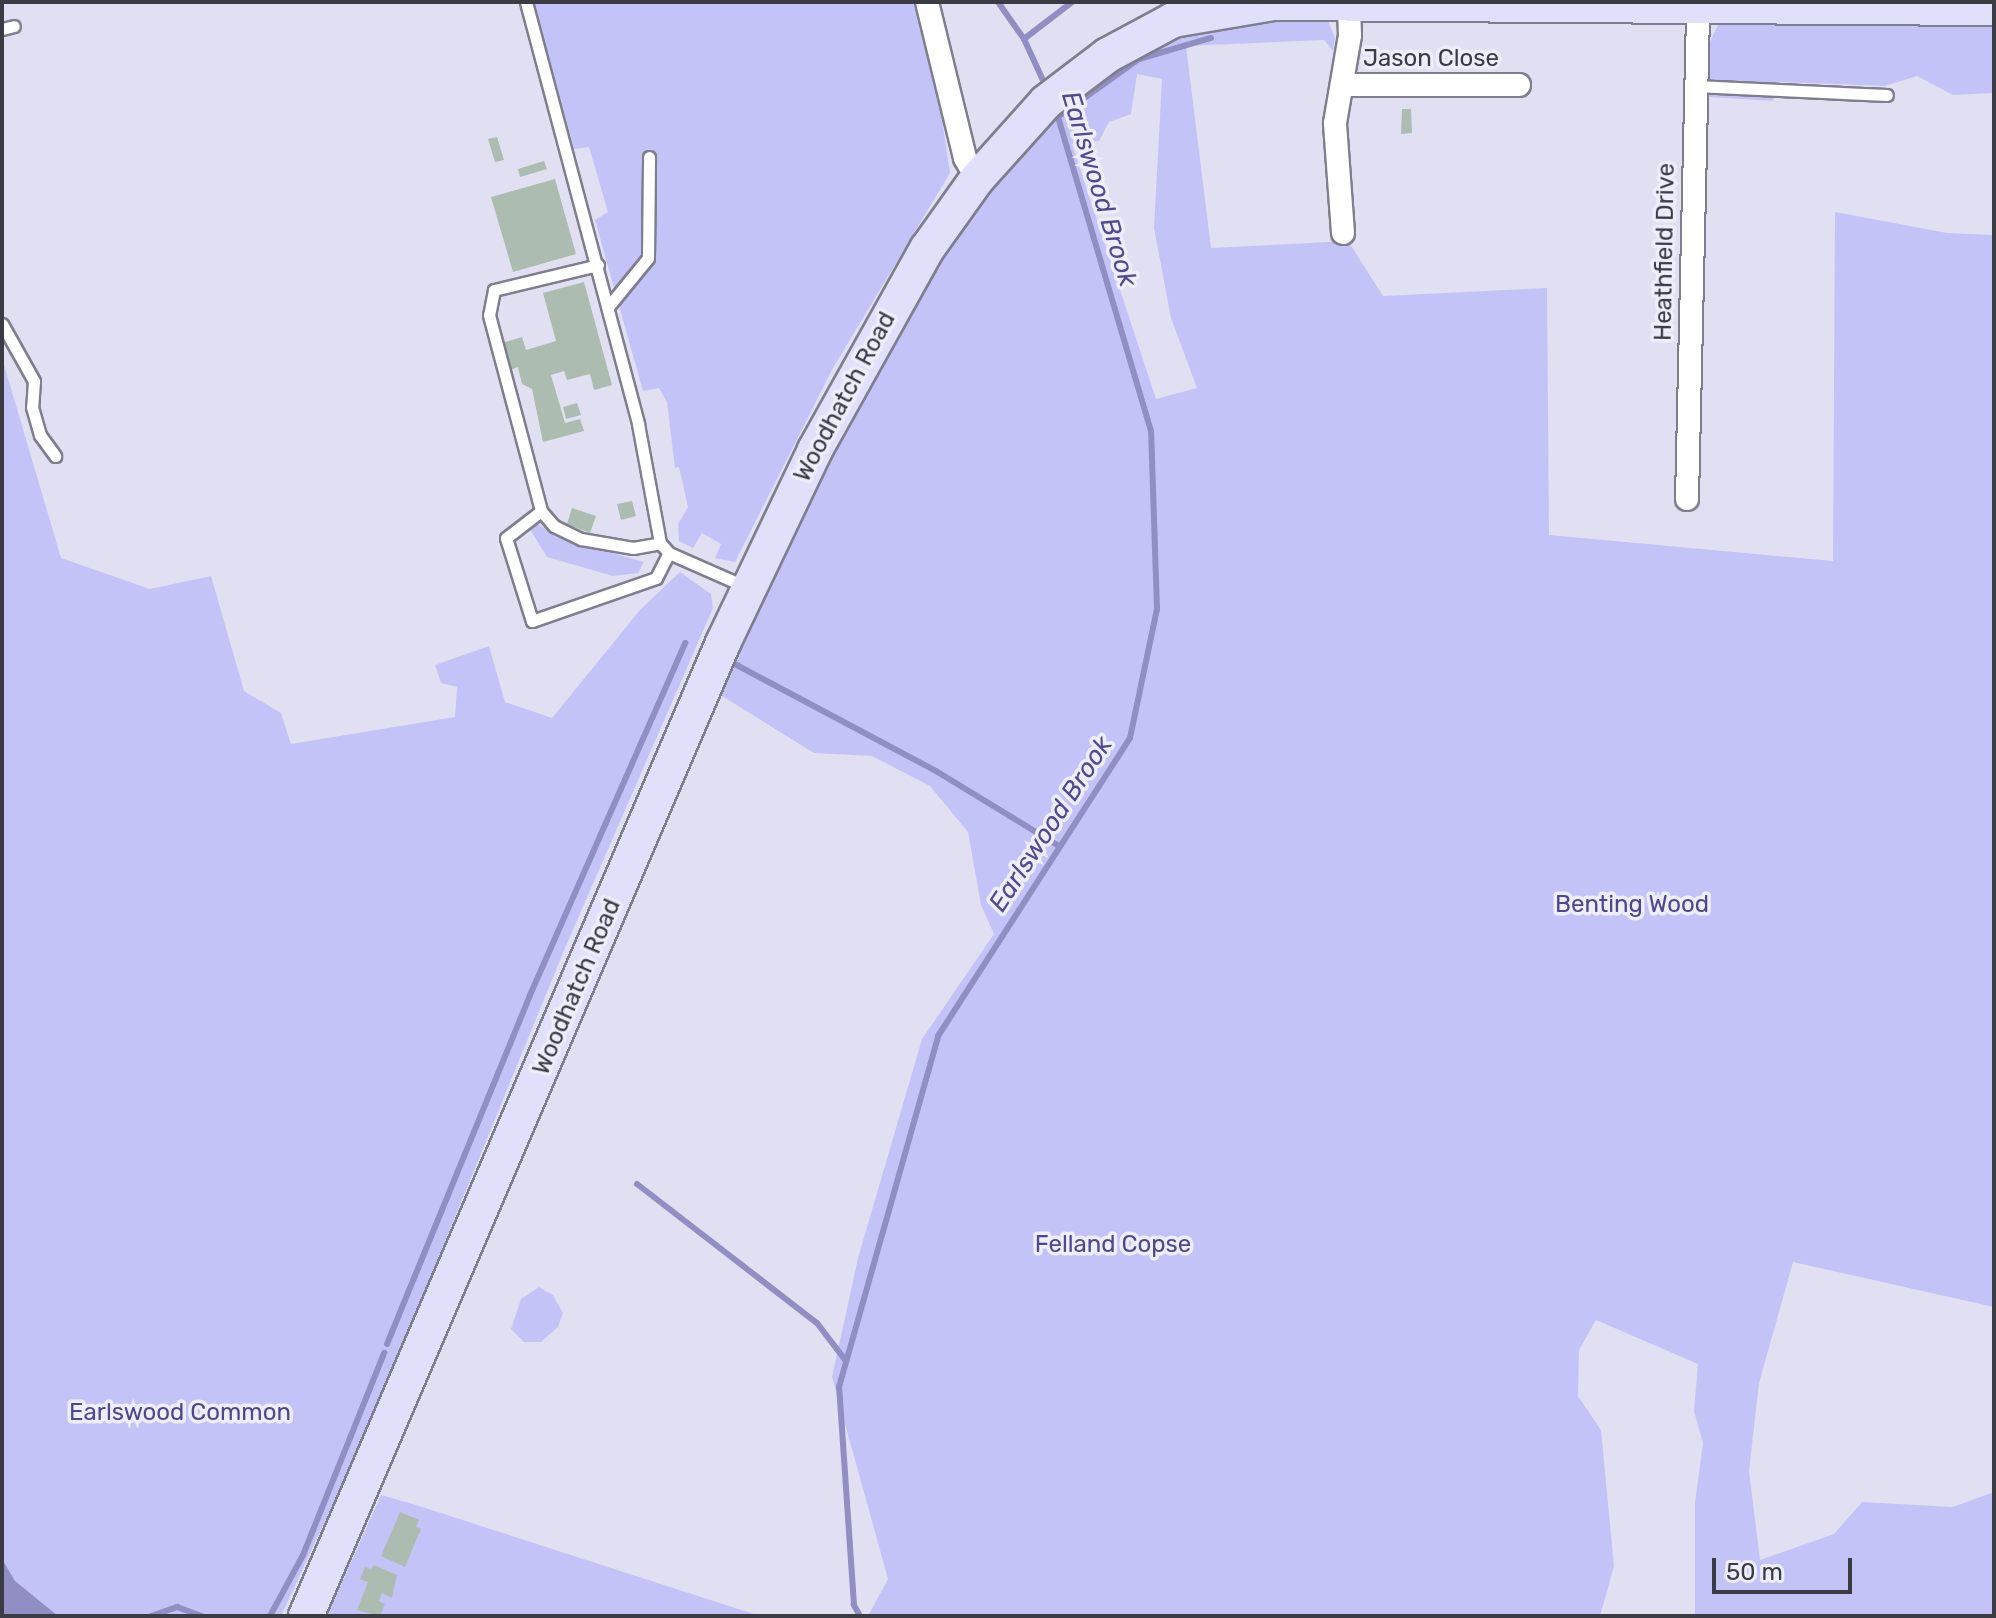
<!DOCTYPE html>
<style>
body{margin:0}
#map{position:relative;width:1996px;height:1618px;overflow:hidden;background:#e0e0f2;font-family:Rubik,sans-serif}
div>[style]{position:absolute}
.green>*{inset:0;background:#c4c3f8}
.water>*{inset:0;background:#908ec3}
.stream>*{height:6px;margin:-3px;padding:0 3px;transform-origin:3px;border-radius:3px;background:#908ec3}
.building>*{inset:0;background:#acbcb0}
.roads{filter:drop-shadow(2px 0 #7e7e8e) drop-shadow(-2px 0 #7e7e8e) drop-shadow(0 2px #7e7e8e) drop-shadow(0 -2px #7e7e8e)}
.service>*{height:11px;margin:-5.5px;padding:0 5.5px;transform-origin:5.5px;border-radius:5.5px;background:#fff}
.minor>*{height:22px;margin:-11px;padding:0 11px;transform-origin:11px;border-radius:11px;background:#fff}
.primary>*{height:34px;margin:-17px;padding:0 17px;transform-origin:17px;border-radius:17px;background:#e1e0fb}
span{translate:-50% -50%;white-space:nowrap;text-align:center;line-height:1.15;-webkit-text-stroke:7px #ededfc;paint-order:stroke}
.street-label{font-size:24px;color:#3b3b43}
.park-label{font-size:24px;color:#4e478a}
.water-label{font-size:26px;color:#514b8e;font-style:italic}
.frame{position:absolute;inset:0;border:4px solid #3b3b43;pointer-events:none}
.scale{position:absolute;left:1712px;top:1558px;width:140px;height:36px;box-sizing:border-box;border:4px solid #3b3b43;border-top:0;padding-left:10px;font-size:24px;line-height:28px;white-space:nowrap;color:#3b3b43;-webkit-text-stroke:6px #ededfc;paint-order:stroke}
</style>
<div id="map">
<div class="green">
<i style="clip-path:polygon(534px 2px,913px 2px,939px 99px,950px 173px,833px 368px,735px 562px,715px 558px,721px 544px,702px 533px,693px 548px,679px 541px,678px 524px,688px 507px,679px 467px,675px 468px,667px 402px,659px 388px,643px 391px,595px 220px,608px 212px,589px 147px,574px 149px)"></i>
<i style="clip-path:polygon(evenodd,1308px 16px,1328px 21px,1335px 38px,1333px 51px,1324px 40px,1186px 46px,1211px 248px,1348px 241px,1383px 296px,1547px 288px,1549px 535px,1833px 561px,1835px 212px,1947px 233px,1994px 235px,1994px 1307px,1793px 1262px,1759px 1383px,1749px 1471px,1760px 1560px,1834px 1534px,1862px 1502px,1953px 1507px,1994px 1492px,1994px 1616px,1695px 1616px,1695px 1503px,1703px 1443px,1694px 1411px,1698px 1364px,1596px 1320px,1579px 1350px,1578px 1396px,1601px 1430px,1614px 1566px,1600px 1616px,868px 1616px,888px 1579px,832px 1377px,858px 1258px,922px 1039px,994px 934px,981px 905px,968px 832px,930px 786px,872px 756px,814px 753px,714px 691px,818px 464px,991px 175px,1084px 85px,1184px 31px,1308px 16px,1137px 74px,1162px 79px,1154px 228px,1171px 318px,1197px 388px,1156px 399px,1072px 144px,1099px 141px,1109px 122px,1131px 114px,1137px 74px)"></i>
<i style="clip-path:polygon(1721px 19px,1994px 19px,1994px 93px,1953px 95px,1917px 76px,1885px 86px,1780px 82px,1773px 101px,1709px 97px,1705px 52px)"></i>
<i style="clip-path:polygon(2px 358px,61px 558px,150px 589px,211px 576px,244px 691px,281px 713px,291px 744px,455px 717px,457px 687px,441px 683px,435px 665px,489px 646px,505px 702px,552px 718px,640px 610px,680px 572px,711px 594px,713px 608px,565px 948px,374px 1415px,281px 1616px,2px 1616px)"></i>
<i style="clip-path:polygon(537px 523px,556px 537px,644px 562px,638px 573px,613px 576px,547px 557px,531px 531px)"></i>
<i style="clip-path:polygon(539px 1287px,553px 1295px,563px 1313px,558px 1327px,541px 1342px,524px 1342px,511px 1329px,521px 1299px)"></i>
<i style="clip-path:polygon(381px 1495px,413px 1504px,760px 1616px,327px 1616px)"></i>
</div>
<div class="water">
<i style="clip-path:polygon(2px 1559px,15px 1581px,58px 1616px,2px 1616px)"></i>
</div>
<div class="stream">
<i style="left:998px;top:2px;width:45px;rotate:54.9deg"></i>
<i style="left:1024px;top:39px;width:55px;rotate:65.3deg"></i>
<i style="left:1024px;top:39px;width:61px;rotate:-37.6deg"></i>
<i style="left:1059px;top:116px;width:98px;rotate:-35.5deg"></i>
<i style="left:1139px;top:59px;width:75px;rotate:-16.3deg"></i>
<i style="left:731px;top:662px;width:232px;rotate:28deg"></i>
<i style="left:936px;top:771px;width:144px;rotate:31.4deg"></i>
<i style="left:637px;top:1184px;width:227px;rotate:37.7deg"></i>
<i style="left:817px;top:1323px;width:48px;rotate:52.7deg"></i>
<i style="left:387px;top:1344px;width:377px;rotate:-67.7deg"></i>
<i style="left:530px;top:995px;width:385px;rotate:-66.2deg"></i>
<i style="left:151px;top:1616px;width:28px;rotate:-19deg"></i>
<i style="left:177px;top:1607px;width:27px;rotate:20deg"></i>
<i style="left:270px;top:1616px;width:69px;rotate:-61.6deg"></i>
<i style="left:303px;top:1555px;width:218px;rotate:-68.1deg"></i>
<i style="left:860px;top:1616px;width:13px;rotate:-119deg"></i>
<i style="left:854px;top:1605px;width:219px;rotate:-93.9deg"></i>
<i style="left:839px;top:1387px;width:365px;rotate:-74.2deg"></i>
<i style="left:938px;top:1036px;width:354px;rotate:-57.2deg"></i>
<i style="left:1130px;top:738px;width:132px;rotate:-78.2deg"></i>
<i style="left:1157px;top:609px;width:178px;rotate:-91.9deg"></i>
<i style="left:1151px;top:431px;width:338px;rotate:-106.5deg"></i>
</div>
<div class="building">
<i style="clip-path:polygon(1402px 109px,1411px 109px,1412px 133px,1401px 134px)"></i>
<i style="clip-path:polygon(497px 137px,504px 160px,495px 162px,488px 139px)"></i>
<i style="clip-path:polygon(544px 161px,547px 169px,520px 177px,518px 169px)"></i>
<i style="clip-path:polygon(555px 179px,576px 254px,513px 272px,491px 197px)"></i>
<i style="clip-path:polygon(584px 282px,612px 385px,594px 390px,590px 374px,567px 380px,564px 371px,551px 375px,565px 423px,580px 419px,584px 431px,543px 442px,532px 389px,522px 384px,518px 367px,510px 370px,502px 343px,522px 337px,526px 350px,556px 341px,543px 293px)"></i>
<i style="clip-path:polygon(577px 403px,581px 415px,566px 419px,563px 407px)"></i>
<i style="clip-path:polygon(632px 501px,636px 516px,621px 520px,617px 504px)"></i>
<i style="clip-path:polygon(572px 508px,596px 516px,590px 533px,567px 524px)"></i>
<i style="clip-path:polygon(400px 1512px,419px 1520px,416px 1527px,421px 1529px,405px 1567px,381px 1556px)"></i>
<i style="clip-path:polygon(374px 1565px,397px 1575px,392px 1598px,382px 1593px,379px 1601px,385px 1604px,380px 1616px,357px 1610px,368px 1582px,360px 1579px,365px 1567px,371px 1569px)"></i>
</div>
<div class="roads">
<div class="service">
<i style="left:526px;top:2px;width:437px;rotate:75.1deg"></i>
<i style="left:638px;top:424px;width:121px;rotate:79.5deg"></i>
<i style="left:660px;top:543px;width:13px;rotate:48deg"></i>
<i style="left:669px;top:553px;width:82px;rotate:23.7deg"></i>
<i style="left:2px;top:29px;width:12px;rotate:-14deg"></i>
<i style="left:1695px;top:86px;width:192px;rotate:2.7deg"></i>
<i style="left:598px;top:265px;width:107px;rotate:166.5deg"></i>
<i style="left:494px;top:290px;width:25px;rotate:101deg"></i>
<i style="left:489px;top:315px;width:203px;rotate:75.1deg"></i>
<i style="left:541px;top:511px;width:20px;rotate:49deg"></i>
<i style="left:554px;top:526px;width:30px;rotate:26deg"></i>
<i style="left:581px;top:539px;width:53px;rotate:9.8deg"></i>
<i style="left:633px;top:548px;width:27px;rotate:-10deg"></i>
<i style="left:608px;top:307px;width:63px;rotate:-50.8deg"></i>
<i style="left:648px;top:258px;width:101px;rotate:-89.4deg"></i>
<i style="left:2px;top:324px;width:65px;rotate:60.7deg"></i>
<i style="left:34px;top:381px;width:26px;rotate:94deg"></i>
<i style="left:32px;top:407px;width:29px;rotate:74deg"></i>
<i style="left:40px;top:435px;width:26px;rotate:54deg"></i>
<i style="left:541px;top:511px;width:44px;rotate:142.4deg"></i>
<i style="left:506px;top:538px;width:87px;rotate:72.6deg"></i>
<i style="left:532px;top:621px;width:131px;rotate:-19.1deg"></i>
<i style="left:656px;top:578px;width:28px;rotate:-63deg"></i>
</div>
<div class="minor">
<i style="left:927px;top:2px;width:161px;rotate:76.3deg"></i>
<i style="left:965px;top:158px;width:24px;rotate:60deg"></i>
<i style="left:1343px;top:85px;width:176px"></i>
<i style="left:1343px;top:233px;width:110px;rotate:-94.2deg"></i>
<i style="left:1335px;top:123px;width:89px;rotate:-80.3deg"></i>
<i style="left:1350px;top:35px;width:32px;rotate:-92deg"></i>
<i style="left:1687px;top:499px;width:494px;rotate:-88.7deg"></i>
</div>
<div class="primary">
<i style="left:306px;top:1616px;width:1059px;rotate:-66.8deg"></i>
<i style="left:723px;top:643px;width:214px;rotate:-64.5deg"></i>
<i style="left:815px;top:450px;width:230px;rotate:-60.9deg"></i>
<i style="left:927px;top:249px;width:86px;rotate:-54.5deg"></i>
<i style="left:977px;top:179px;width:103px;rotate:-48.1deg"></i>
<i style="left:1046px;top:102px;width:78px;rotate:-37.2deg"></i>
<i style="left:1108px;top:55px;width:74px;rotate:-28.3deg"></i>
<i style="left:1173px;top:20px;width:102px;rotate:-9.6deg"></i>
<i style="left:1274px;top:3px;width:720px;rotate:0.4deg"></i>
</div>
</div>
<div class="street-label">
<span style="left:1431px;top:59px">Jason Close</span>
<span style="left:1665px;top:252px;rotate:-89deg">Heathfield Drive</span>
<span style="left:845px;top:397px;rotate:-62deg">Woodhatch Road</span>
<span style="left:577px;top:987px;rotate:-67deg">Woodhatch Road</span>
</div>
<div class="park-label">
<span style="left:1632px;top:905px">Benting Wood</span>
<span style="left:1113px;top:1245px">Felland Copse</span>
<span style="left:180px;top:1413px">Earlswood Common</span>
</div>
<div class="water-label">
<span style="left:1099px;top:189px;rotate:73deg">Earlswood Brook</span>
<span style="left:1051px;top:824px;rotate:-57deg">Earlswood Brook</span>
</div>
<div class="frame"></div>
<div class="scale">50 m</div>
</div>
